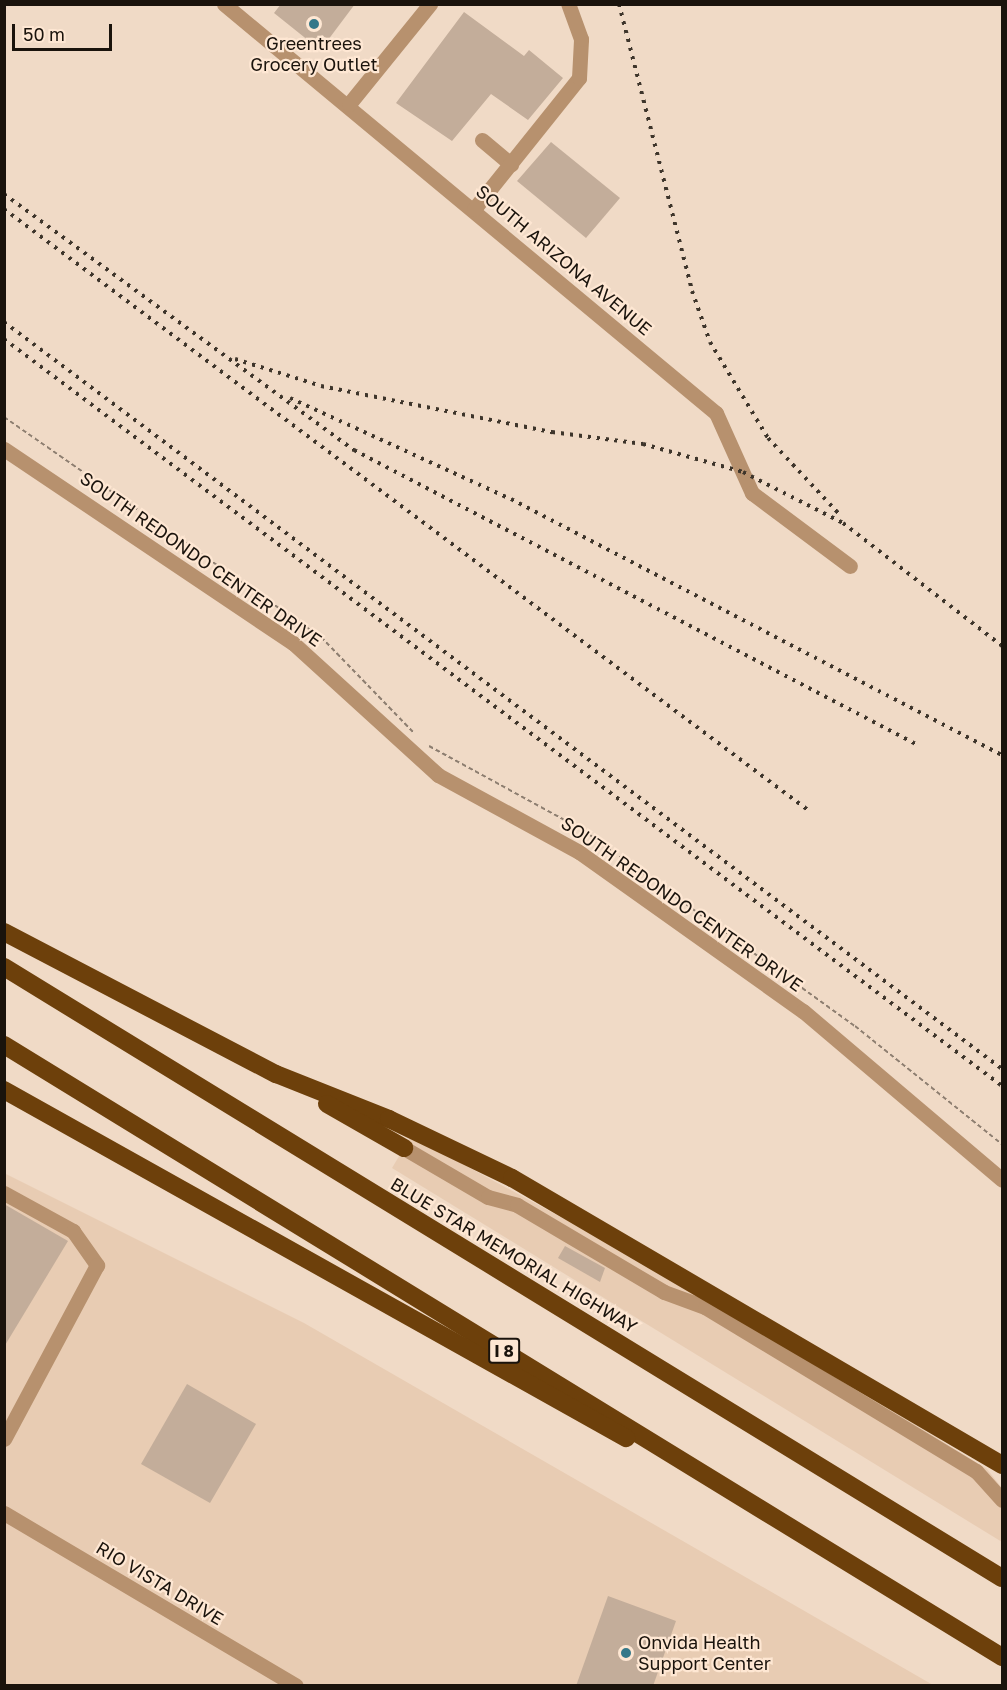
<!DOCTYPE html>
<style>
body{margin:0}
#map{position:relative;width:1007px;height:1690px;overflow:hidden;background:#f0dac6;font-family:"Golos Text",sans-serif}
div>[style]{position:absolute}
.built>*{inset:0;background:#e8ccb3}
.building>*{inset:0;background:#c3ad9a}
.path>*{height:2px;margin-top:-1px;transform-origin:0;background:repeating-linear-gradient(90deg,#8d7e70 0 4.5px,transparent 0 7.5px)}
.minor>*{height:15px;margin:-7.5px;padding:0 7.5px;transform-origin:7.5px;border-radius:7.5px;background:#b7916e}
.highway>*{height:18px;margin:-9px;padding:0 9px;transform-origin:9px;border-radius:9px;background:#6d400b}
.rail>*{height:4px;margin-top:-2px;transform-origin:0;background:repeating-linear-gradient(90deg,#3e352b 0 3px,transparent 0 9px)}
.dots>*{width:16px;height:16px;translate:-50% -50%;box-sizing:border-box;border:3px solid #fee7d3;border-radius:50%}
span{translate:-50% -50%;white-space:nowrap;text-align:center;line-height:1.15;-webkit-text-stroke:4.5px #fee7d3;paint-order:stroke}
.shield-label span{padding:2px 4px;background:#fee7d3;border:2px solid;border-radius:4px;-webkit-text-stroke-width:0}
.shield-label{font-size:16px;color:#1a130c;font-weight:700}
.poi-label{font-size:18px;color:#1a130c}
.left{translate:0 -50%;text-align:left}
.street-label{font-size:18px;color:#1a130c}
.frame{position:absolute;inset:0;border:6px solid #1a130c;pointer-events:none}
.scale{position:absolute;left:12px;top:24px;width:100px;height:27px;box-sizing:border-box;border:3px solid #1a130c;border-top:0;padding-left:8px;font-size:18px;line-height:21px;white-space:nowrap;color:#1a130c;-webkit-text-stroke:4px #fee7d3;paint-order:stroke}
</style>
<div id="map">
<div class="built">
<i style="clip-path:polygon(411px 1136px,710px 1298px,987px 1469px,1002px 1488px,1002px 1542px,392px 1168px)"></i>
<i style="clip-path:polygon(4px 1173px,304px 1323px,933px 1685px,5px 1685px)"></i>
</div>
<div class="building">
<i style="clip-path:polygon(281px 4px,355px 4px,328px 40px,322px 35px,314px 45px,274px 13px)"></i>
<i style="clip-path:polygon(464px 12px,524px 56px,529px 50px,563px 78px,528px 120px,491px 94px,452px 141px,396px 103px)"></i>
<i style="clip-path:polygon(551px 142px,620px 198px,586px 238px,517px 181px)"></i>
<i style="clip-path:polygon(4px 1204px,68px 1241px,4px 1347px)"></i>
<i style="clip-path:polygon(565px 1246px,605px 1268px,600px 1282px,558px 1258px)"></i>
<i style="clip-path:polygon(187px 1384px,256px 1424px,210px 1503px,141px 1464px)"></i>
<i style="clip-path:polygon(608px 1596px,676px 1621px,653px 1686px,576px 1686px)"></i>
</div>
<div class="path">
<i style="left:4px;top:417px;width:386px;rotate:34.8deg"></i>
<i style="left:321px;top:637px;width:134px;rotate:45.9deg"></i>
<i style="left:429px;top:746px;width:175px;rotate:28.6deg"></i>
<i style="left:583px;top:830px;width:335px;rotate:35.8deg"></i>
<i style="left:855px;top:1026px;width:189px;rotate:38.8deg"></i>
</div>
<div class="minor">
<i style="left:224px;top:4px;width:640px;rotate:39.74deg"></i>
<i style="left:716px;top:413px;width:88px;rotate:65.8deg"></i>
<i style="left:752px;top:493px;width:122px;rotate:36.7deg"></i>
<i style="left:349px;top:104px;width:129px;rotate:-51deg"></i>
<i style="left:482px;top:140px;width:38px;rotate:40deg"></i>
<i style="left:474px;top:209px;width:168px;rotate:-51.3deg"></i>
<i style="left:579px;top:78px;width:39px;rotate:-87deg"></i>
<i style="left:581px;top:39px;width:37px;rotate:-110deg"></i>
<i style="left:4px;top:449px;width:348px;rotate:33.9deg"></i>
<i style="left:293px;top:643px;width:196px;rotate:42.3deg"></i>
<i style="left:438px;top:775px;width:161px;rotate:28.6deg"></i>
<i style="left:579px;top:852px;width:275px;rotate:35.4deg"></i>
<i style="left:803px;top:1011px;width:261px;rotate:40.3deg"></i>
<i style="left:404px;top:1148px;width:97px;rotate:30.3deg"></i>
<i style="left:488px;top:1197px;width:30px;rotate:15deg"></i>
<i style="left:517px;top:1205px;width:171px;rotate:30.6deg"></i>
<i style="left:664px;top:1292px;width:44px;rotate:20.1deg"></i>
<i style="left:705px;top:1307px;width:317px;rotate:31.2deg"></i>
<i style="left:976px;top:1471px;width:39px;rotate:48deg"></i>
<i style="left:4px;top:1193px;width:79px;rotate:28.8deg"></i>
<i style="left:73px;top:1231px;width:42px;rotate:54.8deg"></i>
<i style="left:97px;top:1265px;width:197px;rotate:118.1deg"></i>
<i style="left:4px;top:1513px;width:339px;rotate:30.6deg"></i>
</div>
<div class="highway">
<i style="left:4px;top:932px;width:307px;rotate:27.6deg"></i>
<i style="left:276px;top:1074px;width:122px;rotate:21.7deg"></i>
<i style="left:389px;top:1119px;width:136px;rotate:25.6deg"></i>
<i style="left:512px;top:1178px;width:568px;rotate:30.36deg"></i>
<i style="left:4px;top:967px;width:1170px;rotate:31.48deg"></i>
<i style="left:4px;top:1045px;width:1171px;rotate:31.52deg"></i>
<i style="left:4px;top:1090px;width:713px;rotate:29.23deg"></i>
<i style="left:327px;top:1104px;width:89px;rotate:29.7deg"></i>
</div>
<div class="rail">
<i style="left:619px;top:4px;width:296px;rotate:75.7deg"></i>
<i style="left:692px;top:291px;width:54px;rotate:70.6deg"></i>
<i style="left:710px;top:342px;width:112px;rotate:58.9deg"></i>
<i style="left:768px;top:438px;width:104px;rotate:46.9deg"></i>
<i style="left:4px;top:194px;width:434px;rotate:36.2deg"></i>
<i style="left:354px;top:450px;width:634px;rotate:27.62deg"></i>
<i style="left:4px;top:209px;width:1004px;rotate:36.78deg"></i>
<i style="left:4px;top:322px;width:1247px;rotate:36.81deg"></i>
<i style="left:4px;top:339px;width:1247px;rotate:36.81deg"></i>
<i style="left:235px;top:359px;width:90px;rotate:17.4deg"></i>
<i style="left:321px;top:386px;width:236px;rotate:11.3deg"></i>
<i style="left:552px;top:432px;width:92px;rotate:7.5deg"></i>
<i style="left:643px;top:444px;width:104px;rotate:15.6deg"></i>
<i style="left:743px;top:472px;width:112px;rotate:27deg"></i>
<i style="left:843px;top:523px;width:201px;rotate:37.7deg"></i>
<i style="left:290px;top:398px;width:243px;rotate:24.6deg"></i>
<i style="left:511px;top:499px;width:554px;rotate:27.54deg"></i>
</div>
<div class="dots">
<i style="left:314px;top:24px;background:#357889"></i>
<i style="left:626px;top:1653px;background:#357889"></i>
</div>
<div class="shield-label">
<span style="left:504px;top:1351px">I 8</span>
</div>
<div class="poi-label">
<span style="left:314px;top:54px">Greentrees<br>Grocery Outlet</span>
<span class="left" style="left:638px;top:1653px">Onvida Health<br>Support Center</span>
</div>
<div class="street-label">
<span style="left:564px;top:260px;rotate:40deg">SOUTH ARIZONA AVENUE</span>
<span style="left:201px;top:559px;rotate:35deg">SOUTH REDONDO CENTER DRIVE</span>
<span style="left:682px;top:904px;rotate:35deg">SOUTH REDONDO CENTER DRIVE</span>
<span style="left:514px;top:1255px;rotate:31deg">BLUE STAR MEMORIAL HIGHWAY</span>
<span style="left:160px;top:1583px;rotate:31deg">RIO VISTA DRIVE</span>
</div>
<div class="frame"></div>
<div class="scale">50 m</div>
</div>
